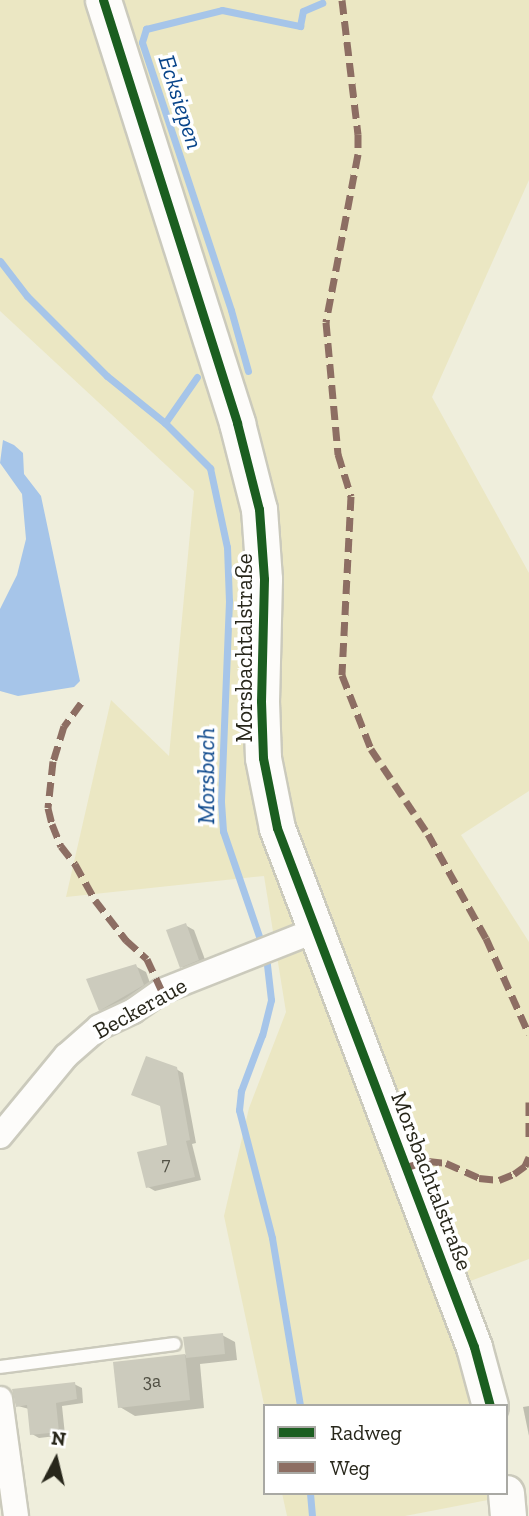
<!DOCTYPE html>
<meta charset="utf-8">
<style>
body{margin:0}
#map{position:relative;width:529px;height:1516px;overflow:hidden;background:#efeedc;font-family:"Zilla Slab",serif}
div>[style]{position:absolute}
.green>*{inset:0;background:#ebe7c3}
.water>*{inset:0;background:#a6c5e9}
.shadow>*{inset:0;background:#0003}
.stream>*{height:7px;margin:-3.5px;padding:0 3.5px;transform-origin:3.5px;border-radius:3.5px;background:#a6c5e9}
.building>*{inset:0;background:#cccbbd}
.roads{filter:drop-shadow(2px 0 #cbcabc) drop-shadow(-2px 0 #cbcabc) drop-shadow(0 2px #cbcabc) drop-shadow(0 -2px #cbcabc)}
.service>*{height:12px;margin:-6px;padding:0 6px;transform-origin:6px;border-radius:6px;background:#fdfcfa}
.minor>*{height:24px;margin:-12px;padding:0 12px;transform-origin:12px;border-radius:12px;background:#fdfcfa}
.secondary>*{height:35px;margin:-17.5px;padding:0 17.5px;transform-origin:17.5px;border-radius:17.5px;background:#fdfcfa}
.quiet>*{height:7px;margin-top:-3.5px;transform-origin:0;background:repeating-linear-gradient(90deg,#8d6e63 0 14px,transparent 0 21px)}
.cycleway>*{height:9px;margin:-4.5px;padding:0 4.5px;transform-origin:4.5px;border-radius:4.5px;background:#1b5e20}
span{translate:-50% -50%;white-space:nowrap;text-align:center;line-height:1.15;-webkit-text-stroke:7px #fff;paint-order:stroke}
.number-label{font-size:19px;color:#515044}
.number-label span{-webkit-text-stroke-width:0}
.street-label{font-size:23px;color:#28271b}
.water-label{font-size:24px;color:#09458a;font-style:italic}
.legend{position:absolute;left:263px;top:1404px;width:245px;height:91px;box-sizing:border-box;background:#fff;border:2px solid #a9a9a4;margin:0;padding:9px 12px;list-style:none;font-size:21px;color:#28271b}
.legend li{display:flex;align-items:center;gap:14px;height:35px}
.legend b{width:35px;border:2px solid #a9a9a4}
.north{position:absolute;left:21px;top:1425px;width:70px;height:70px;-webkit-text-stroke:5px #fff;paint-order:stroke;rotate:7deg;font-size:19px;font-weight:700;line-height:28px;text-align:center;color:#28271b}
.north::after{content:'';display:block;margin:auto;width:24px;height:32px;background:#28271b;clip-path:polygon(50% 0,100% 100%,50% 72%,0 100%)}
</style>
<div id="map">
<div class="green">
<i style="clip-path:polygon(0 0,529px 0,529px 180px,432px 397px,529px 573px,529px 791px,461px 835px,529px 942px,529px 1259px,441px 1292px,478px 1406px,265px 1406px,265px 1409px,224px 1216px,249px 1108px,286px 1012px,264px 876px,66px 897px,111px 700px,169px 756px,194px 491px,0 311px)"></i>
<i style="clip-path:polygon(282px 1493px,493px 1493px,493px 1499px,405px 1516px,287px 1516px)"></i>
</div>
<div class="water">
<i style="clip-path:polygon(3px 440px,14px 445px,23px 453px,24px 474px,41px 496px,80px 681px,74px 687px,18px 696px,0 691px,0 609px,17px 575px,26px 539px,22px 494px,0 463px)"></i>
</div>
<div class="shadow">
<i style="clip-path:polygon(185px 925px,194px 930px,207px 965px,190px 971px,181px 966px)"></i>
<i style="clip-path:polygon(135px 966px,146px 972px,153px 991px,110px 1015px,100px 1009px)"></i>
<i style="clip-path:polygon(176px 1069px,183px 1073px,196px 1143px,192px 1144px,201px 1180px,155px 1191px,148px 1187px,169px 1146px)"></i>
<i style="clip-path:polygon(222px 1335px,235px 1342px,237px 1360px,200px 1364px,204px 1408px,135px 1416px,120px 1407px,185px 1355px)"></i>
<i style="clip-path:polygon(74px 1384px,82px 1388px,83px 1403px,62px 1406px,65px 1435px,39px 1438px,32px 1434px,29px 1409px,18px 1406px)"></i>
<i style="clip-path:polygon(529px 1406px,529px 1436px,523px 1407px)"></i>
</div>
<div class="stream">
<i style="left:0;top:261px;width:44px;rotate:52.4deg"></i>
<i style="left:27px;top:296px;width:113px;rotate:45deg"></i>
<i style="left:107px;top:376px;width:75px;rotate:39deg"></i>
<i style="left:165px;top:423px;width:64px;rotate:45deg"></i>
<i style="left:210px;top:468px;width:81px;rotate:77.9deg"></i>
<i style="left:227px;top:547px;width:54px;rotate:87.9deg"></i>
<i style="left:229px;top:601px;width:201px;rotate:92.3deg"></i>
<i style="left:221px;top:802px;width:29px;rotate:86deg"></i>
<i style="left:223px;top:831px;width:120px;rotate:71.1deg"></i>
<i style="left:248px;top:371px;width:63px;rotate:-105.6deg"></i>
<i style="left:231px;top:310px;width:282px;rotate:-108.4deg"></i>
<i style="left:142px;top:42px;width:14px;rotate:-73deg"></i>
<i style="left:146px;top:29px;width:78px;rotate:-14deg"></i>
<i style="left:222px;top:10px;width:80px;rotate:11.6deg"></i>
<i style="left:300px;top:26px;width:15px;rotate:-79deg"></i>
<i style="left:303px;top:11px;width:21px;rotate:-23deg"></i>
<i style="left:165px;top:423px;width:56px;rotate:-55.2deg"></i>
<i style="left:266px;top:956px;width:44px;rotate:83.5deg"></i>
<i style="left:271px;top:1000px;width:36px;rotate:104deg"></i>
<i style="left:262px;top:1035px;width:60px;rotate:110.6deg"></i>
<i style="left:241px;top:1091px;width:19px;rotate:96deg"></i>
<i style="left:239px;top:1110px;width:132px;rotate:75.5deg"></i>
<i style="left:272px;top:1238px;width:170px;rotate:80.5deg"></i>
<i style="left:310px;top:1493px;width:23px;rotate:85deg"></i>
</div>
<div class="building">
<i style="clip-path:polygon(186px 923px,199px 960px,180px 968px,166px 930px)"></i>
<i style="clip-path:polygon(136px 964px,144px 985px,99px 1011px,86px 979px)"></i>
<i style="clip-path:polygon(146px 1056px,177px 1067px,190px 1140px,186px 1141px,195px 1177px,146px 1188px,137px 1152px,167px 1145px,160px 1106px,131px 1095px)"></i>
<i style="clip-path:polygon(223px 1333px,225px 1354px,186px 1358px,183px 1337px)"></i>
<i style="clip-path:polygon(185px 1354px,190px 1400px,118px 1408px,113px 1362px)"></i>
<i style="clip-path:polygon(75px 1382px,77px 1399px,56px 1403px,59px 1432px,30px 1435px,27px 1405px,16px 1407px,12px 1389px)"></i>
</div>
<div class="roads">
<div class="service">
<i style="left:0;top:1367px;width:176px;rotate:-7.5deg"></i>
</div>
<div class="minor">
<i style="left:0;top:1136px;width:104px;rotate:-50.5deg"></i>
<i style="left:66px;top:1056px;width:44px;rotate:-41.3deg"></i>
<i style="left:99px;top:1027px;width:38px;rotate:-25deg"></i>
<i style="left:133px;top:1011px;width:35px;rotate:-35deg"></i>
<i style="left:162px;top:991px;width:166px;rotate:-21.6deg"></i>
<i style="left:0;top:1399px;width:118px;rotate:82.2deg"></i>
</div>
<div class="secondary">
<i style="left:103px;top:0;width:444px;rotate:72.4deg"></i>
<i style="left:237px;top:423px;width:89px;rotate:75.7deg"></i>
<i style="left:259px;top:509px;width:70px;rotate:85.9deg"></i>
<i style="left:264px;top:579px;width:122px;rotate:91.4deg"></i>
<i style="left:261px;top:701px;width:57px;rotate:88deg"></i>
<i style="left:263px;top:758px;width:71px;rotate:78.7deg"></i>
<i style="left:277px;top:828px;width:555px;rotate:69.21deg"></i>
<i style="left:474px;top:1347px;width:61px;rotate:74.8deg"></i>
<i style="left:506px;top:1493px;width:23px;rotate:85deg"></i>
</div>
</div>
<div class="quiet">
<i style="left:342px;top:0;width:135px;rotate:83.2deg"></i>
<i style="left:358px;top:134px;width:20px;rotate:90deg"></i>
<i style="left:358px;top:154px;width:171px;rotate:100.8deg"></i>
<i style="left:326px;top:322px;width:133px;rotate:84.8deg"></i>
<i style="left:338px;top:454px;width:44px;rotate:72.8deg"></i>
<i style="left:351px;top:496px;width:179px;rotate:92.9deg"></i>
<i style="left:342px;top:675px;width:79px;rotate:68.6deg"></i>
<i style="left:371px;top:749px;width:102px;rotate:56.2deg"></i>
<i style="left:428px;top:834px;width:119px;rotate:60.9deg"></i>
<i style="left:486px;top:938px;width:105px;rotate:65.9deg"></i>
<i style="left:81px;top:703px;width:29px;rotate:126deg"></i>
<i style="left:64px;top:726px;width:37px;rotate:107deg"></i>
<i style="left:53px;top:761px;width:47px;rotate:96.1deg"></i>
<i style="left:48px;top:808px;width:16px;rotate:76deg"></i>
<i style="left:52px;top:824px;width:24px;rotate:68deg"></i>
<i style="left:61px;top:846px;width:23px;rotate:52deg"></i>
<i style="left:75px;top:864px;width:41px;rotate:60.9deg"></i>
<i style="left:95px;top:900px;width:51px;rotate:52.2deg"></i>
<i style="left:126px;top:940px;width:28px;rotate:42deg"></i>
<i style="left:147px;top:959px;width:35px;rotate:65deg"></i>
<i style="left:529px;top:1102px;width:40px;rotate:90deg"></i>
<i style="left:406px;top:1167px;width:23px;rotate:-15deg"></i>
<i style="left:428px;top:1161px;width:18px;rotate:6deg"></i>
<i style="left:446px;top:1163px;width:36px;rotate:24deg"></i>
<i style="left:479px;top:1178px;width:20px;rotate:6deg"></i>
<i style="left:499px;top:1180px;width:16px;rotate:-22deg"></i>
<i style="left:514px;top:1174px;width:14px;rotate:-36deg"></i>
<i style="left:525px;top:1166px;width:10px;rotate:-66deg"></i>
</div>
<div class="cycleway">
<i style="left:103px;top:0;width:444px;rotate:72.4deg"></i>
<i style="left:237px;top:423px;width:89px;rotate:75.7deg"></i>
<i style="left:259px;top:509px;width:70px;rotate:85.9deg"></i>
<i style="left:264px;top:579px;width:122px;rotate:91.4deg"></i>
<i style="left:261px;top:701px;width:57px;rotate:88deg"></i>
<i style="left:263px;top:758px;width:71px;rotate:78.7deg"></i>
<i style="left:277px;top:828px;width:555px;rotate:69.21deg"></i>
<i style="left:474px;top:1347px;width:61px;rotate:74.8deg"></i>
</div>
<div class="number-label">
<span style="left:166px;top:1164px">7</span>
<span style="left:152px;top:1381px">3a</span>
</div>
<div class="street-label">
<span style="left:244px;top:648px;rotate:-90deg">Morsbachtalstraße</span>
<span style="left:140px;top:1008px;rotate:-29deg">Beckeraue</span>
<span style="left:432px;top:1181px;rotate:69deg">Morsbachtalstraße</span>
</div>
<div class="water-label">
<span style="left:181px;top:102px;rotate:72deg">Ecksiepen</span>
<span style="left:206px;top:776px;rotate:-90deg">Morsbach</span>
</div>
<ul class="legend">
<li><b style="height:9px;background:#1b5e20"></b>Radweg</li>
<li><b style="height:9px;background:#8d6e63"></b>Weg</li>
</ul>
<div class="north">N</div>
</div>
